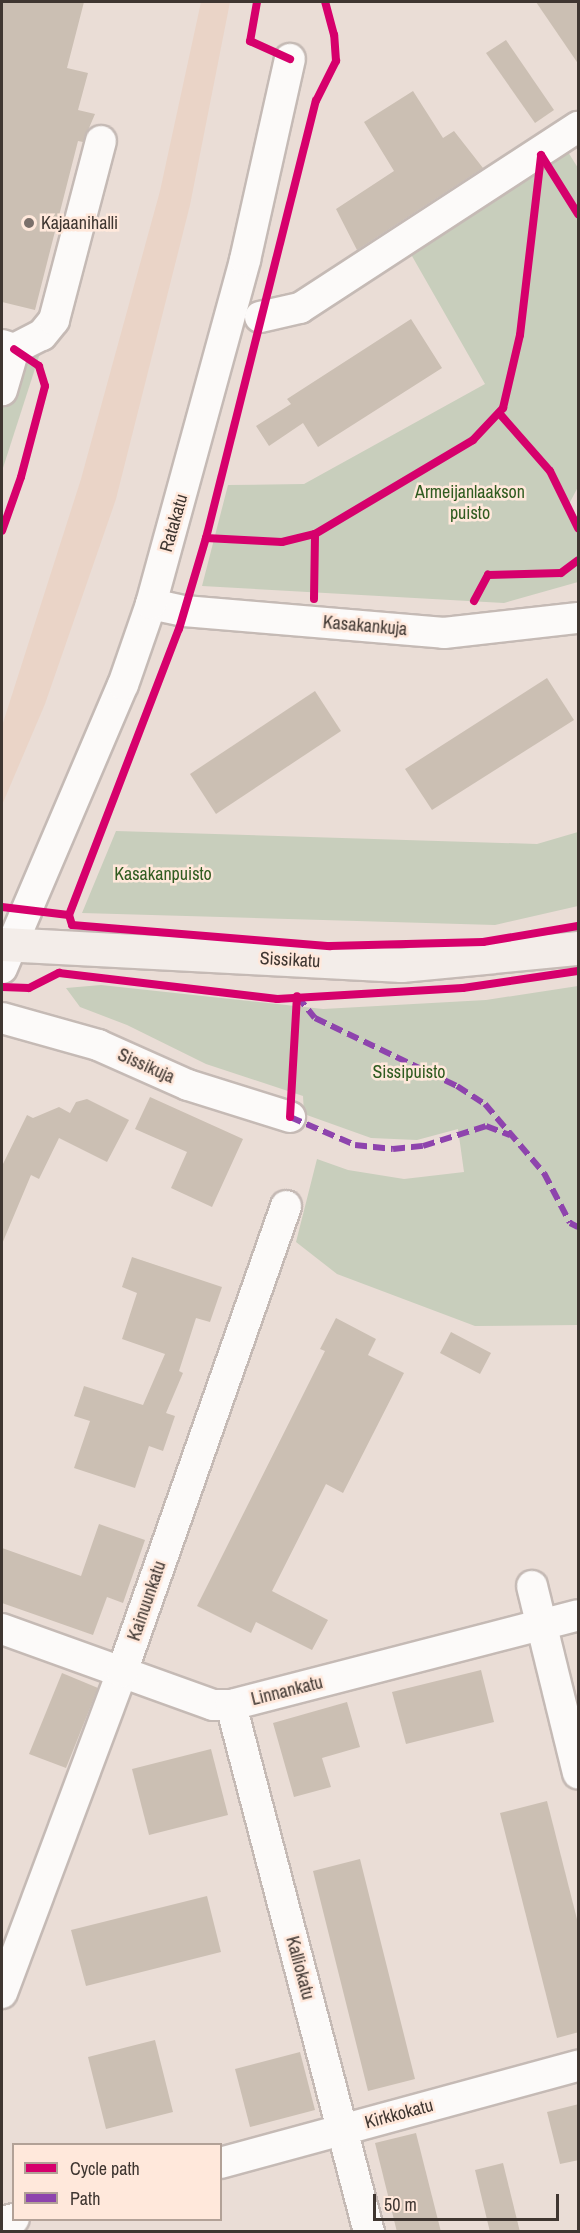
<!DOCTYPE html>
<style>
body{margin:0}
#map{position:relative;width:580px;height:2233px;overflow:hidden;background:#eaddd6;font-family:"Archivo Narrow",sans-serif}
div>[style]{position:absolute}
.built>*{inset:0;background:#ead4c7}
.green>*{inset:0;background:#c8cebc}
.building>*{inset:0;background:#cbbfb3}
.roads{filter:drop-shadow(2px 0 #c5bab5) drop-shadow(-2px 0 #c5bab5) drop-shadow(0 2px #c5bab5) drop-shadow(0 -2px #c5bab5)}
.minor>*{height:30px;margin:-15px;padding:0 15px;transform-origin:15px;border-radius:15px;background:#fcfaf9}
.major>*{height:33px;margin:-16.5px;padding:0 16.5px;transform-origin:16.5px;border-radius:16.5px;background:#f3ede9}
.quiet>*{height:6px;margin-top:-3px;transform-origin:0;background:repeating-linear-gradient(90deg,#8e44ad 0 12px,transparent 0 18px)}
.cycleway>*{height:8px;margin:-4px;padding:0 4px;transform-origin:4px;border-radius:4px;background:#d6006c}
.dots>*{width:16px;height:16px;translate:-50% -50%;box-sizing:border-box;border:3px solid #ffe8db;border-radius:50%}
span{translate:-50% -50%;white-space:nowrap;text-align:center;line-height:1.15;-webkit-text-stroke:5px #ffe8db;paint-order:stroke}
.poi-label{font-size:18px;color:#3f3631}
.left{translate:0 -50%;text-align:left}
.park-label{font-size:18px;color:#305c20}
.street-label{font-size:18px;color:#3f3631}
.frame{position:absolute;inset:0;border:3px solid #3f3631;pointer-events:none}
.legend{position:absolute;left:12px;top:2143px;width:210px;height:78px;box-sizing:border-box;background:#ffe8db;border:2px solid #b2a197;margin:0;padding:8px 10px;list-style:none;font-size:18px;color:#3f3631}
.legend li{display:flex;align-items:center;gap:12px;height:30px}
.legend b{width:30px;border:2px solid #b2a197}
.scale{position:absolute;left:373px;top:2194px;width:186px;height:27px;box-sizing:border-box;border:3px solid #3f3631;border-top:0;padding-left:8px;font-size:18px;line-height:21px;white-space:nowrap;color:#3f3631;-webkit-text-stroke:4px #ffe8db;paint-order:stroke}
</style>
<div id="map">
<div class="built">
<i style="clip-path:polygon(201px 2px,230px 2px,190px 205px,116px 499px,45px 704px,2px 805px,2px 726px,81px 479px,160px 191px)"></i>
</div>
<div class="green">
<i style="clip-path:polygon(563px 144px,578px 168px,578px 487px,569px 504px,578px 519px,578px 582px,504px 603px,202px 586px,228px 485px,304px 484px,485px 384px,408px 249px)"></i>
<i style="clip-path:polygon(2px 338px,42px 347px,2px 471px)"></i>
<i style="clip-path:polygon(116px 831px,537px 844px,578px 832px,578px 906px,495px 925px,82px 913px)"></i>
<i style="clip-path:polygon(101px 985px,323px 1009px,486px 1000px,578px 986px,578px 1325px,475px 1326px,337px 1274px,296px 1242px,317px 1159px,348px 1170px,404px 1179px,464px 1172px,458px 1129px,417px 1140px,371px 1138px,304px 1114px,303px 1096px,206px 1064px,127px 1025px,80px 1007px,66px 988px)"></i>
</div>
<div class="building">
<i style="clip-path:polygon(2px 2px,84px 2px,67px 68px,88px 73px,78px 110px,95px 114px,83px 142px,78px 141px,35px 310px,2px 302px)"></i>
<i style="clip-path:polygon(536px 2px,579px 2px,579px 65px)"></i>
<i style="clip-path:polygon(506px 40px,554px 110px,535px 123px,486px 53px)"></i>
<i style="clip-path:polygon(413px 91px,443px 138px,454px 131px,483px 168px,357px 250px,336px 209px,394px 171px,364px 122px)"></i>
<i style="clip-path:polygon(411px 319px,442px 368px,318px 447px,303px 423px,269px 446px,256px 426px,291px 404px,287px 399px)"></i>
<i style="clip-path:polygon(547px 678px,574px 720px,432px 810px,405px 769px)"></i>
<i style="clip-path:polygon(315px 691px,341px 731px,216px 814px,190px 774px)"></i>
<i style="clip-path:polygon(150px 1097px,243px 1139px,212px 1207px,171px 1188px,187px 1152px,135px 1129px)"></i>
<i style="clip-path:polygon(87px 1099px,129px 1120px,107px 1162px,59px 1138px,39px 1179px,31px 1175px,2px 1244px,2px 1166px,27px 1115px,33px 1118px,59px 1107px,70px 1113px,76px 1102px)"></i>
<i style="clip-path:polygon(132px 1257px,222px 1287px,210px 1322px,196px 1318px,179px 1371px,183px 1373px,166px 1413px,175px 1416px,163px 1451px,149px 1446px,135px 1488px,74px 1468px,90px 1421px,74px 1416px,84px 1386px,143px 1405px,165px 1354px,122px 1339px,137px 1293px,122px 1287px)"></i>
<i style="clip-path:polygon(336px 1318px,376px 1339px,368px 1355px,404px 1373px,343px 1493px,326px 1484px,272px 1591px,328px 1620px,312px 1650px,256px 1622px,251px 1633px,197px 1606px,325px 1351px,320px 1349px)"></i>
<i style="clip-path:polygon(451px 1332px,491px 1353px,480px 1374px,440px 1353px)"></i>
<i style="clip-path:polygon(99px 1524px,145px 1540px,123px 1603px,107px 1597px,93px 1635px,2px 1603px,2px 1548px,81px 1576px)"></i>
<i style="clip-path:polygon(481px 1670px,494px 1722px,406px 1744px,392px 1692px)"></i>
<i style="clip-path:polygon(62px 1673px,98px 1688px,66px 1768px,29px 1754px)"></i>
<i style="clip-path:polygon(347px 1702px,360px 1747px,322px 1758px,331px 1787px,294px 1797px,273px 1723px)"></i>
<i style="clip-path:polygon(211px 1749px,228px 1815px,149px 1835px,132px 1769px)"></i>
<i style="clip-path:polygon(547px 1801px,579px 1927px,579px 2032px,557px 2038px,500px 1813px)"></i>
<i style="clip-path:polygon(360px 1859px,415px 2079px,368px 2091px,313px 1871px)"></i>
<i style="clip-path:polygon(207px 1896px,221px 1952px,86px 1986px,71px 1930px)"></i>
<i style="clip-path:polygon(155px 2040px,173px 2112px,106px 2129px,88px 2057px)"></i>
<i style="clip-path:polygon(300px 2052px,315px 2110px,250px 2127px,235px 2069px)"></i>
<i style="clip-path:polygon(579px 2104px,579px 2160px,560px 2164px,547px 2112px)"></i>
<i style="clip-path:polygon(416px 2133px,441px 2232px,397px 2232px,375px 2143px)"></i>
<i style="clip-path:polygon(503px 2163px,520px 2232px,490px 2232px,475px 2170px)"></i>
</div>
<div class="roads">
<div class="minor">
<i style="left:260px;top:317px;width:41px;rotate:-12.7deg"></i>
<i style="left:300px;top:308px;width:332px;rotate:-33.1deg"></i>
<i style="left:2px;top:345px;width:13px;rotate:18deg"></i>
<i style="left:14px;top:349px;width:43px;rotate:106.3deg"></i>
<i style="left:14px;top:349px;width:31px;rotate:-27deg"></i>
<i style="left:42px;top:335px;width:19px;rotate:-51deg"></i>
<i style="left:54px;top:320px;width:185px;rotate:-75.3deg"></i>
<i style="left:151px;top:604px;width:34px;rotate:12deg"></i>
<i style="left:184px;top:611px;width:261px;rotate:4.8deg"></i>
<i style="left:444px;top:633px;width:135px;rotate:-6.4deg"></i>
<i style="left:2px;top:968px;width:308px;rotate:-66.9deg"></i>
<i style="left:123px;top:685px;width:86px;rotate:-70.9deg"></i>
<i style="left:151px;top:604px;width:357px;rotate:-74.7deg"></i>
<i style="left:245px;top:260px;width:206px;rotate:-77.4deg"></i>
<i style="left:2px;top:1018px;width:100px;rotate:15.7deg"></i>
<i style="left:98px;top:1045px;width:98px;rotate:24deg"></i>
<i style="left:188px;top:1085px;width:107px;rotate:17.4deg"></i>
<i style="left:532px;top:1586px;width:193px;rotate:76.2deg"></i>
<i style="left:2px;top:1629px;width:224px;rotate:19.8deg"></i>
<i style="left:213px;top:1705px;width:18px"></i>
<i style="left:231px;top:1705px;width:358px;rotate:-14.5deg"></i>
<i style="left:231px;top:1705px;width:545px;rotate:75.33deg"></i>
<i style="left:2px;top:1993px;width:343px;rotate:-69.5deg"></i>
<i style="left:122px;top:1672px;width:494px;rotate:-70.6deg"></i>
<i style="left:220px;top:2163px;width:371px;rotate:-15.2deg"></i>
<i style="left:2px;top:2222px;width:12px;rotate:-14deg"></i>
</div>
<div class="major">
<i style="left:2px;top:944px;width:400px;rotate:3deg"></i>
<i style="left:401px;top:965px;width:178px;rotate:-5.5deg"></i>
</div>
</div>
<div class="quiet">
<i style="left:297px;top:996px;width:28px;rotate:51deg"></i>
<i style="left:315px;top:1018px;width:157px;rotate:25.6deg"></i>
<i style="left:457px;top:1086px;width:33px;rotate:33deg"></i>
<i style="left:485px;top:1104px;width:91px;rotate:49.5deg"></i>
<i style="left:544px;top:1173px;width:56px;rotate:62.5deg"></i>
<i style="left:570px;top:1223px;width:9px;rotate:27deg"></i>
<i style="left:290px;top:1117px;width:71px;rotate:23.3deg"></i>
<i style="left:355px;top:1145px;width:38px;rotate:6deg"></i>
<i style="left:393px;top:1149px;width:30px;rotate:-6deg"></i>
<i style="left:423px;top:1146px;width:66px;rotate:-17.6deg"></i>
<i style="left:486px;top:1126px;width:26px;rotate:21deg"></i>
</div>
<div class="cycleway">
<i style="left:257px;top:2px;width:40px;rotate:100deg"></i>
<i style="left:250px;top:41px;width:44px;rotate:24.2deg"></i>
<i style="left:499px;top:413px;width:77px;rotate:48.7deg"></i>
<i style="left:550px;top:471px;width:64px;rotate:63.8deg"></i>
<i style="left:2px;top:531px;width:57px;rotate:-70.6deg"></i>
<i style="left:21px;top:477px;width:94px;rotate:-75.2deg"></i>
<i style="left:45px;top:386px;width:21px;rotate:-107deg"></i>
<i style="left:39px;top:366px;width:30px;rotate:-146deg"></i>
<i style="left:206px;top:538px;width:76px;rotate:3deg"></i>
<i style="left:282px;top:542px;width:34px;rotate:-14deg"></i>
<i style="left:314px;top:599px;width:65px;rotate:-89.1deg"></i>
<i style="left:315px;top:534px;width:184px;rotate:-30.7deg"></i>
<i style="left:473px;top:440px;width:44px;rotate:-46.8deg"></i>
<i style="left:503px;top:408px;width:75px;rotate:-76.9deg"></i>
<i style="left:520px;top:335px;width:181px;rotate:-83.3deg"></i>
<i style="left:541px;top:155px;width:70px;rotate:57.9deg"></i>
<i style="left:474px;top:601px;width:30px;rotate:-62deg"></i>
<i style="left:488px;top:575px;width:73px;rotate:-1.6deg"></i>
<i style="left:561px;top:573px;width:21px;rotate:-37deg"></i>
<i style="left:2px;top:907px;width:67px;rotate:6.8deg"></i>
<i style="left:69px;top:915px;width:10px;rotate:73deg"></i>
<i style="left:72px;top:925px;width:259px;rotate:4.7deg"></i>
<i style="left:330px;top:946px;width:153px;rotate:-1.5deg"></i>
<i style="left:483px;top:942px;width:96px;rotate:-9.6deg"></i>
<i style="left:69px;top:915px;width:306px;rotate:-69deg"></i>
<i style="left:179px;top:629px;width:95px;rotate:-73.5deg"></i>
<i style="left:206px;top:538px;width:451px;rotate:-75.9deg"></i>
<i style="left:316px;top:101px;width:45px;rotate:-63.4deg"></i>
<i style="left:336px;top:61px;width:26px;rotate:-94deg"></i>
<i style="left:334px;top:35px;width:34px;rotate:-105deg"></i>
<i style="left:2px;top:987px;width:27px;rotate:2deg"></i>
<i style="left:29px;top:988px;width:34px;rotate:-27deg"></i>
<i style="left:59px;top:973px;width:220px;rotate:6.8deg"></i>
<i style="left:277px;top:999px;width:186px;rotate:-3.4deg"></i>
<i style="left:463px;top:988px;width:116px;rotate:-8.4deg"></i>
<i style="left:290px;top:1117px;width:121px;rotate:-86.7deg"></i>
</div>
<div class="dots">
<i style="left:29px;top:223px;background:#7b706b"></i>
</div>
<div class="poi-label">
<span class="left" style="left:41px;top:223px">Kajaanihalli</span>
</div>
<div class="park-label">
<span style="left:470px;top:503px">Armeijanlaakson<br>puisto</span>
<span style="left:163px;top:874px">Kasakanpuisto</span>
<span style="left:409px;top:1072px">Sissipuisto</span>
</div>
<div class="street-label">
<span style="left:174px;top:523px;rotate:-74deg">Ratakatu</span>
<span style="left:365px;top:626px;rotate:5deg">Kasakankuja</span>
<span style="left:290px;top:960px;rotate:3deg">Sissikatu</span>
<span style="left:146px;top:1066px;rotate:24deg">Sissikuja</span>
<span style="left:147px;top:1601px;rotate:-71deg">Kainuunkatu</span>
<span style="left:287px;top:1691px;rotate:-14deg">Linnankatu</span>
<span style="left:300px;top:1968px;rotate:75deg">Kalliokatu</span>
<span style="left:399px;top:2114px;rotate:-15deg">Kirkkokatu</span>
</div>
<div class="frame"></div>
<ul class="legend">
<li><b style="height:8px;background:#d6006c"></b>Cycle path</li>
<li><b style="height:8px;background:#8e44ad"></b>Path</li>
</ul>
<div class="scale">50 m</div>
</div>
